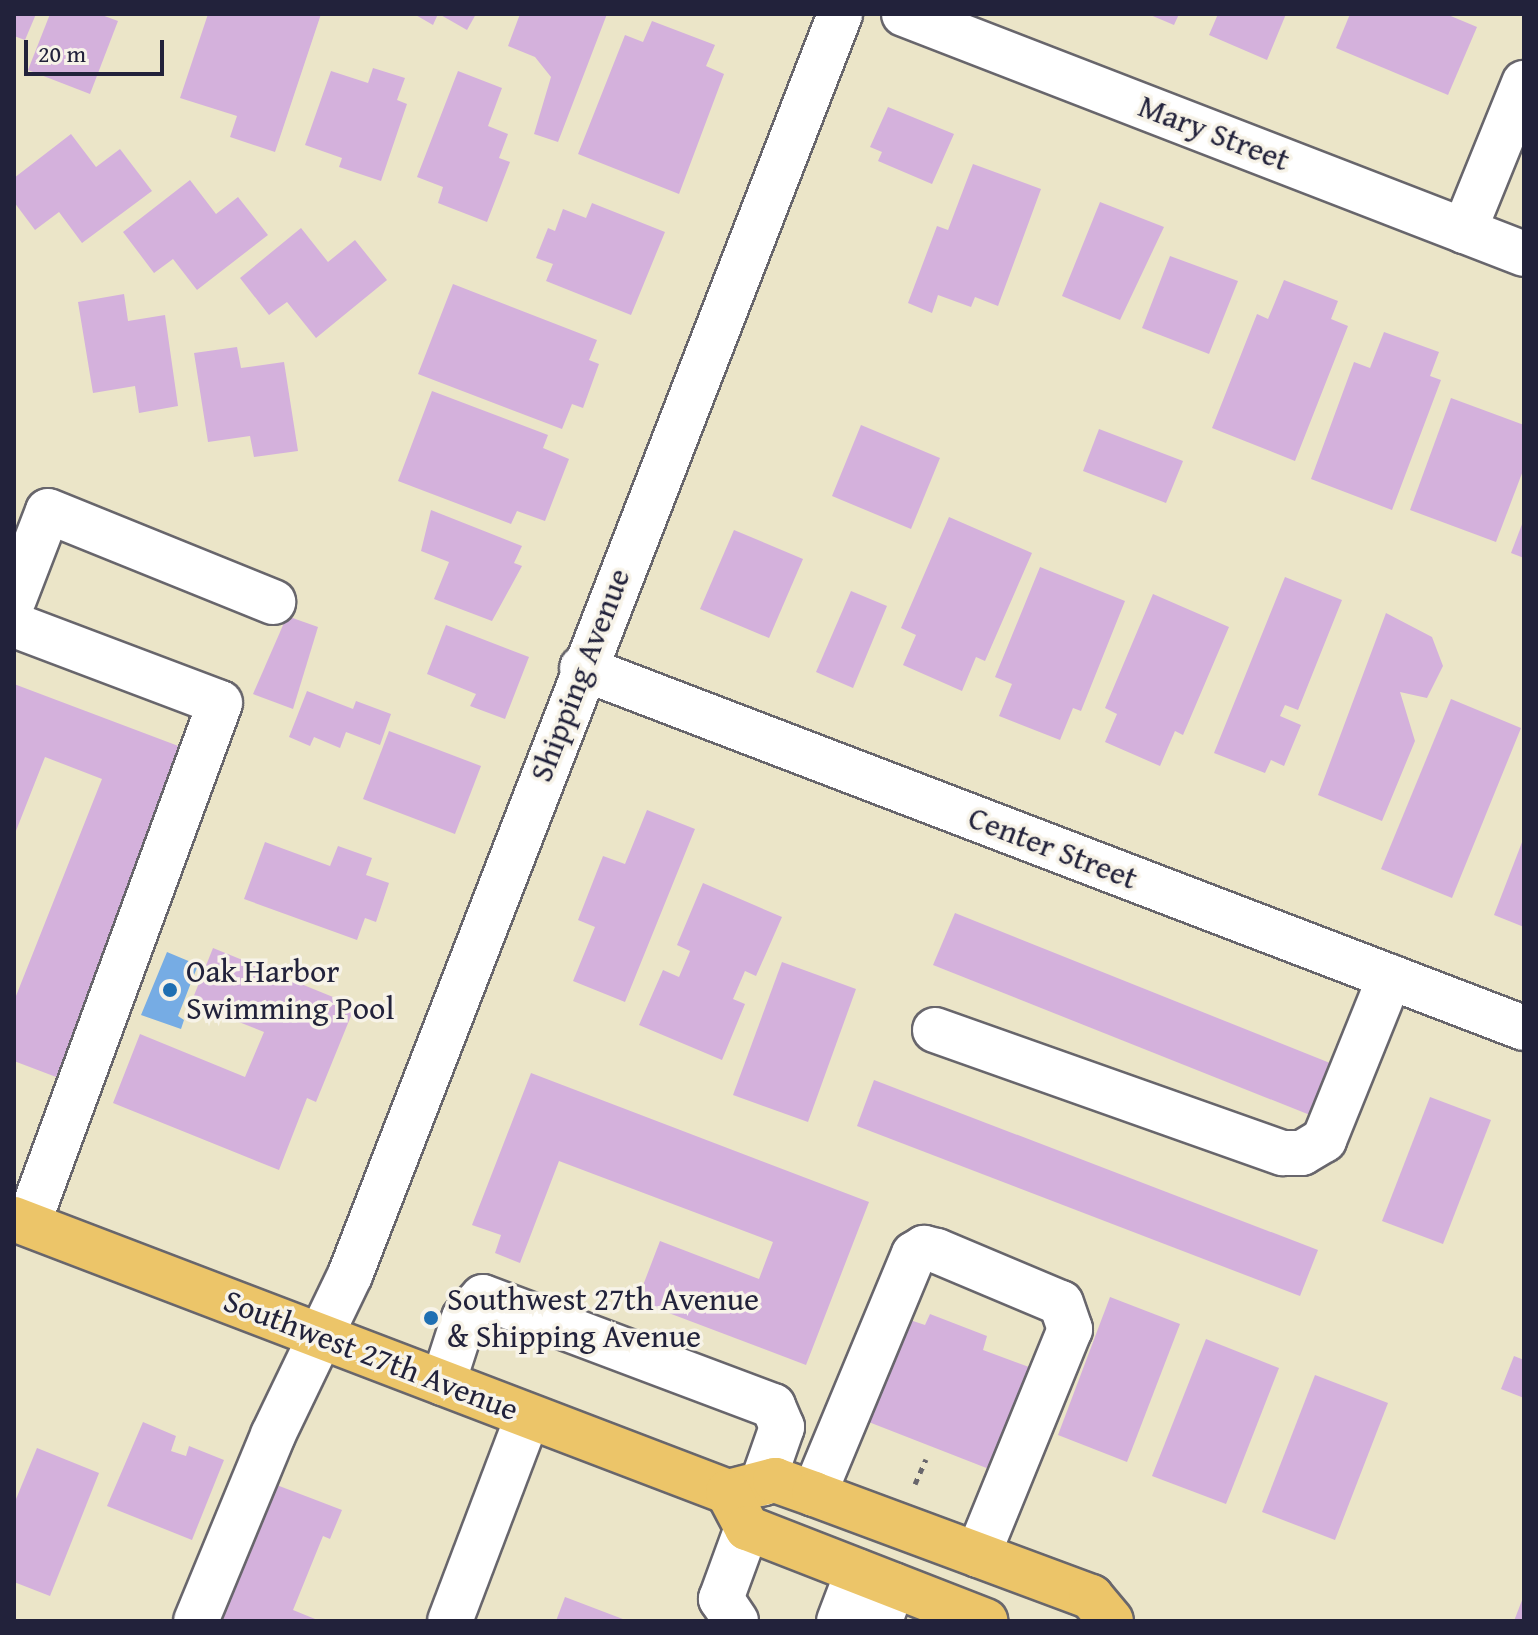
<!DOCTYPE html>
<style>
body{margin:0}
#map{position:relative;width:1538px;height:1635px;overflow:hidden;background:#ebe5c8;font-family:"Gentium Book Plus",serif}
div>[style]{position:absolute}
.water>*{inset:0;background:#76ace4}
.building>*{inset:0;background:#d4b1dc}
.path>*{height:5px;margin-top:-2.5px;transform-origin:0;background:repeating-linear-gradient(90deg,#68666c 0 6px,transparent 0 12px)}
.roads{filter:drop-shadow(2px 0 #68666c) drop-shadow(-2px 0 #68666c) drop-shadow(0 2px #68666c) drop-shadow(0 -2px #68666c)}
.minor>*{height:44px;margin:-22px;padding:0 22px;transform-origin:22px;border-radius:22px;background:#fff}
.major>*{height:44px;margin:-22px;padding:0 22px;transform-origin:22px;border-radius:22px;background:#ecc569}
.dots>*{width:22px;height:22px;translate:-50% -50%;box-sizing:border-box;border:4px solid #f7f3e8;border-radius:50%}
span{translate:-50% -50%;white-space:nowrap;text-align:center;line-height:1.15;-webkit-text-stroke:7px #f7f3e8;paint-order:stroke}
.street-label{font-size:32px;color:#22223b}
.poi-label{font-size:32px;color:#22223b}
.left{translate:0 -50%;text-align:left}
.frame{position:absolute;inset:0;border:16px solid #22223b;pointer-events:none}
.scale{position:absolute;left:24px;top:40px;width:140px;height:36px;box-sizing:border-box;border:4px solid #22223b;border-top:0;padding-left:10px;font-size:24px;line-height:28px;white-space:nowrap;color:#22223b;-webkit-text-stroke:6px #f7f3e8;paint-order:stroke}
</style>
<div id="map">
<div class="water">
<i style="clip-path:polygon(167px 952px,198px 965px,178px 1016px,184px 1020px,181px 1029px,141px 1015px)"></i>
</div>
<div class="building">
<i style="clip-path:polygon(14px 14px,36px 14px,25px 40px,14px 36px)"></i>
<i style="clip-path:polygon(50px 14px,99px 14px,118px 21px,90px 94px,28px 70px)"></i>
<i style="clip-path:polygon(208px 14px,321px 14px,275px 152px,230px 137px,237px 116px,180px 98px)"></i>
<i style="clip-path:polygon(414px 14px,438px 14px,433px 25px)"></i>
<i style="clip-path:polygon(439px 14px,476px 14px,467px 30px)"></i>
<i style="clip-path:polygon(520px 14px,607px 14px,558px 142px,534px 134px,551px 77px,535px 57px,508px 46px)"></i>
<i style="clip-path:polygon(1148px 14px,1179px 14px,1174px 25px)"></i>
<i style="clip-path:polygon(1218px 14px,1286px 14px,1267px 60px,1209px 35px)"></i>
<i style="clip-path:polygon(1350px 14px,1446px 14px,1477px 27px,1448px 95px,1336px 48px)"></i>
<i style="clip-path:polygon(652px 21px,715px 45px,706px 66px,724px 74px,679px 194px,578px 154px,625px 35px,643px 42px)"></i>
<i style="clip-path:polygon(373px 68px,405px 78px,397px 100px,407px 104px,381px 181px,339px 167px,342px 158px,305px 145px,331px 71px,368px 83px)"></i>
<i style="clip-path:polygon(458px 71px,502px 88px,488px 126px,508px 134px,499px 158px,510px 162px,487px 222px,438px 203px,443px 187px,417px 177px)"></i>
<i style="clip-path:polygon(888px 107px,954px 134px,932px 184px,878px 161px,882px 152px,870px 147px)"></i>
<i style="clip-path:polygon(71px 134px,96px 167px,120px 149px,152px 191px,82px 243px,59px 212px,35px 230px,14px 202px,14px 178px)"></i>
<i style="clip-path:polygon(973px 164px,1041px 189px,998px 306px,975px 297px,971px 307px,938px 295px,932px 313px,908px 303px,937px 226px,948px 230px)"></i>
<i style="clip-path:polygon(190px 180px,216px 214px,238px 197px,268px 235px,197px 290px,173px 259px,154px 273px,123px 232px)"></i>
<i style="clip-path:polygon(1100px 202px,1164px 227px,1120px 320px,1062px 296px)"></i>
<i style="clip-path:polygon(592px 203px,665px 232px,631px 315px,546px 281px,553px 264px,536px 258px,548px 228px,555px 231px,563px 209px,586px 218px)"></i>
<i style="clip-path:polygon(301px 228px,328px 262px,355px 240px,387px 280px,316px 338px,287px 302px,269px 315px,240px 278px)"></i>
<i style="clip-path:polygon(1170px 256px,1238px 281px,1209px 354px,1142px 328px)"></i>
<i style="clip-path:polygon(1284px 280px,1338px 301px,1331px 319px,1348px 326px,1295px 461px,1212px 428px,1257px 314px,1268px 319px)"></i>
<i style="clip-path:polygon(453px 284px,597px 340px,589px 360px,599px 364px,583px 408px,572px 404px,562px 429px,418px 374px)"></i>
<i style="clip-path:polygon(124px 294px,128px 321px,165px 315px,178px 406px,139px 413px,135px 386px,93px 393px,78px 302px)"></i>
<i style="clip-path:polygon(1384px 332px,1439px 352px,1430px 376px,1441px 380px,1392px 510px,1311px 479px,1354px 362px,1370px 368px)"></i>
<i style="clip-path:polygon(237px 347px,241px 368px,284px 362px,298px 451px,254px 457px,250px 436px,208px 442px,194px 353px)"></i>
<i style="clip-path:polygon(432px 391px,548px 435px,543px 448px,569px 459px,545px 521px,517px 511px,511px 524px,398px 481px)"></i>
<i style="clip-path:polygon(1451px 398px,1524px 425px,1524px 468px,1496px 542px,1410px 510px)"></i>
<i style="clip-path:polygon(861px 425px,940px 458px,911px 529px,832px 496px)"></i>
<i style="clip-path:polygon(1099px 429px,1183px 461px,1166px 503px,1083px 471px)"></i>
<i style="clip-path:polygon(431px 510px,522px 546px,514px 563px,522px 566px,492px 621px,434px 599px,449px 562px,421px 551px)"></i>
<i style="clip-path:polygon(949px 517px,1032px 553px,985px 661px,976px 657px,962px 691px,903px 665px,916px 635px,901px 628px)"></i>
<i style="clip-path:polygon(1524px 519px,1524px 558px,1511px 553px)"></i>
<i style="clip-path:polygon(734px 530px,803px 559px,769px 638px,700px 609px)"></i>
<i style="clip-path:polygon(1040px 567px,1125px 601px,1081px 711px,1073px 708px,1060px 740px,999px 716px,1012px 684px,995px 677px)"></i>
<i style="clip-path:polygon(1285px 577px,1342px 600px,1298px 710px,1285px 705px,1280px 716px,1301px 725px,1284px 766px,1271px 760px,1265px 773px,1214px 753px)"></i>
<i style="clip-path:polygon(851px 591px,887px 606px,853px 688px,816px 672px)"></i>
<i style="clip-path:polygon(1153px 594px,1229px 627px,1183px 735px,1175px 731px,1160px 766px,1105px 742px,1117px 714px,1105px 708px)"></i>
<i style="clip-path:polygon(1386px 613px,1432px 637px,1443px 666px,1427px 698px,1400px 692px,1415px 741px,1382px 821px,1318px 795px)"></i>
<i style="clip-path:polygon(287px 616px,318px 627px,293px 709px,253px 694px)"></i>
<i style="clip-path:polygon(446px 625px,529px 657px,505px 719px,470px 706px,476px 694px,427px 674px)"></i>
<i style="clip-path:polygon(14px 684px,189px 750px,64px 1080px,14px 1061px,14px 1001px,102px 779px,45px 757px,14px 836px)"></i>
<i style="clip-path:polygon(307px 691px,353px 709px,356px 701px,391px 714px,380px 745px,346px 732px,340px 748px,314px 737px,310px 746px,289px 737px)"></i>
<i style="clip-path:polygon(1451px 699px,1521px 728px,1452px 898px,1381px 869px)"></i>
<i style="clip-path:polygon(389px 731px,481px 766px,455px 834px,363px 799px)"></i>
<i style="clip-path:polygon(647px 810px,695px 829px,625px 1002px,573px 981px,595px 927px,578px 920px,603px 856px,625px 864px)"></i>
<i style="clip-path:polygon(1524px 837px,1524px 927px,1494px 915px)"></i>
<i style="clip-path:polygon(265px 842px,330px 866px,338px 846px,372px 858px,366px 875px,389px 883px,376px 922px,365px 918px,357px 940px,244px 899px)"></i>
<i style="clip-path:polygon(703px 883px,782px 917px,756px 976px,745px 971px,733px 999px,745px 1004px,722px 1060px,639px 1025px,663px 970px,679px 977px,690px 951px,677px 945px)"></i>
<i style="clip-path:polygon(955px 913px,1335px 1065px,1315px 1117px,933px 965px)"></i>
<i style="clip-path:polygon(213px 948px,355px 1006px,316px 1102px,307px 1098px,279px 1170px,113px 1103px,140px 1034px,245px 1077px,264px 1032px,191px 1003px)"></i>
<i style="clip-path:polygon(782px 962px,856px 989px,808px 1122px,733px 1095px)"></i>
<i style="clip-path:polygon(531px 1073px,869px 1202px,806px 1365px,637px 1301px,660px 1241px,759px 1279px,773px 1242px,559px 1161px,520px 1263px,495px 1253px,501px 1235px,472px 1225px)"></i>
<i style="clip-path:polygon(874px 1080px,1318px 1250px,1300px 1296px,857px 1126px)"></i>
<i style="clip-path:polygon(1430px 1097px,1491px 1120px,1443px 1244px,1382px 1221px)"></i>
<i style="clip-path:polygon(1110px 1297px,1180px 1324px,1127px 1462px,1058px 1435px)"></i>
<i style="clip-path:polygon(930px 1314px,987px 1336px,983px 1350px,1029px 1367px,989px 1469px,861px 1419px,901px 1317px,925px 1325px)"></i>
<i style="clip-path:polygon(1206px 1339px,1279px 1368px,1226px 1504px,1152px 1476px)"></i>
<i style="clip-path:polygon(1514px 1356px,1524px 1360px,1524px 1398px,1501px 1389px)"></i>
<i style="clip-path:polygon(1315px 1375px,1388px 1403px,1335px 1540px,1262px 1512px)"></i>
<i style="clip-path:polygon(143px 1422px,176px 1436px,171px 1451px,186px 1456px,189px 1446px,224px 1460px,192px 1540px,107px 1506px)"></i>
<i style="clip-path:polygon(37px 1448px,99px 1473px,50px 1596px,14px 1582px,14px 1504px)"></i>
<i style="clip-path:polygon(274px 1484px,342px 1510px,330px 1539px,323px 1536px,293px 1610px,320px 1621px,220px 1621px)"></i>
<i style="clip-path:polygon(1524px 1595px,1524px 1621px,1514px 1621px)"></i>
<i style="clip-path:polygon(565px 1597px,628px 1621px,556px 1621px)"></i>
</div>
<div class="path">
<i style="left:915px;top:1484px;width:27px;rotate:-66deg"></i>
</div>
<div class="roads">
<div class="minor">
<i style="left:904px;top:14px;width:665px;rotate:21.16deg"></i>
<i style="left:1464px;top:231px;width:160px;rotate:-67.9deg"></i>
<i style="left:14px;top:599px;width:94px;rotate:-68.9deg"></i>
<i style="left:48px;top:511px;width:243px;rotate:22deg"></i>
<i style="left:14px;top:625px;width:220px;rotate:20.7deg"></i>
<i style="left:220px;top:703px;width:555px;rotate:110.23deg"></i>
<i style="left:582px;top:668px;width:1008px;rotate:20.92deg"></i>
<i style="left:935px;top:1030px;width:369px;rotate:19.5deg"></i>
<i style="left:1283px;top:1153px;width:19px"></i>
<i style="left:1302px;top:1153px;width:26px;rotate:-31deg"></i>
<i style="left:1324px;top:1140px;width:176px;rotate:-68deg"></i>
<i style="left:443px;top:1383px;width:68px;rotate:-72.1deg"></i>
<i style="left:464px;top:1318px;width:28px;rotate:-48deg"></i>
<i style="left:483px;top:1297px;width:310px;rotate:20.6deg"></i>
<i style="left:773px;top:1406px;width:23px;rotate:67deg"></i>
<i style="left:782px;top:1427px;width:60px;rotate:109.3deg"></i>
<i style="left:814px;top:1494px;width:260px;rotate:-67.4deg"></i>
<i style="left:914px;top:1254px;width:12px;rotate:-31deg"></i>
<i style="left:924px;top:1248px;width:13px;rotate:13deg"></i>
<i style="left:937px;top:1251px;width:134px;rotate:22.8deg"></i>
<i style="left:1061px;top:1303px;width:28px;rotate:71deg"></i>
<i style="left:1070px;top:1329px;width:244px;rotate:112.2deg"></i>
<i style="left:196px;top:1621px;width:201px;rotate:-67.5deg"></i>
<i style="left:273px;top:1435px;width:178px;rotate:-64.3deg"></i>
<i style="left:350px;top:1275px;width:1353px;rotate:-68.76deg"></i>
<i style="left:450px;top:1621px;width:219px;rotate:-69.2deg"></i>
<i style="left:736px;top:1621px;width:27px;rotate:-124deg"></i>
<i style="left:721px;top:1599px;width:76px;rotate:-69.9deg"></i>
<i style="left:839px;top:1621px;width:53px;rotate:-69.2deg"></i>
<i style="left:880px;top:1621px;width:38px;rotate:-70deg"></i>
</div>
<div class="major">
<i style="left:14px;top:1219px;width:764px;rotate:20.92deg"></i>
<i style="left:728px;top:1492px;width:49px;rotate:-14.3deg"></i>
<i style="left:775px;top:1480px;width:41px;rotate:19.7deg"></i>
<i style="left:814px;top:1494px;width:296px;rotate:20.4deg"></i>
<i style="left:1091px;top:1597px;width:31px;rotate:50deg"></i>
<i style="left:728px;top:1492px;width:41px;rotate:62.2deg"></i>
<i style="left:747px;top:1528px;width:256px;rotate:21.3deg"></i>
</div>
</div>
<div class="dots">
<i style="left:170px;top:990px;background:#1f6fb2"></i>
<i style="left:431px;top:1318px;background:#1f6fb2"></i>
</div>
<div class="street-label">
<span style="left:1214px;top:133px;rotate:21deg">Mary Street</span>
<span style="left:580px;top:675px;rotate:-69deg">Shipping Avenue</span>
<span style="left:1053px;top:848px;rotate:21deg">Center Street</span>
<span style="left:371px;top:1355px;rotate:21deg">Southwest 27th Avenue</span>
</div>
<div class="poi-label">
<span class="left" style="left:186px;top:990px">Oak Harbor<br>Swimming Pool</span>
<span class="left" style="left:447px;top:1318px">Southwest 27th Avenue<br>&amp; Shipping Avenue</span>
</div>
<div class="frame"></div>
<div class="scale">20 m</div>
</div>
